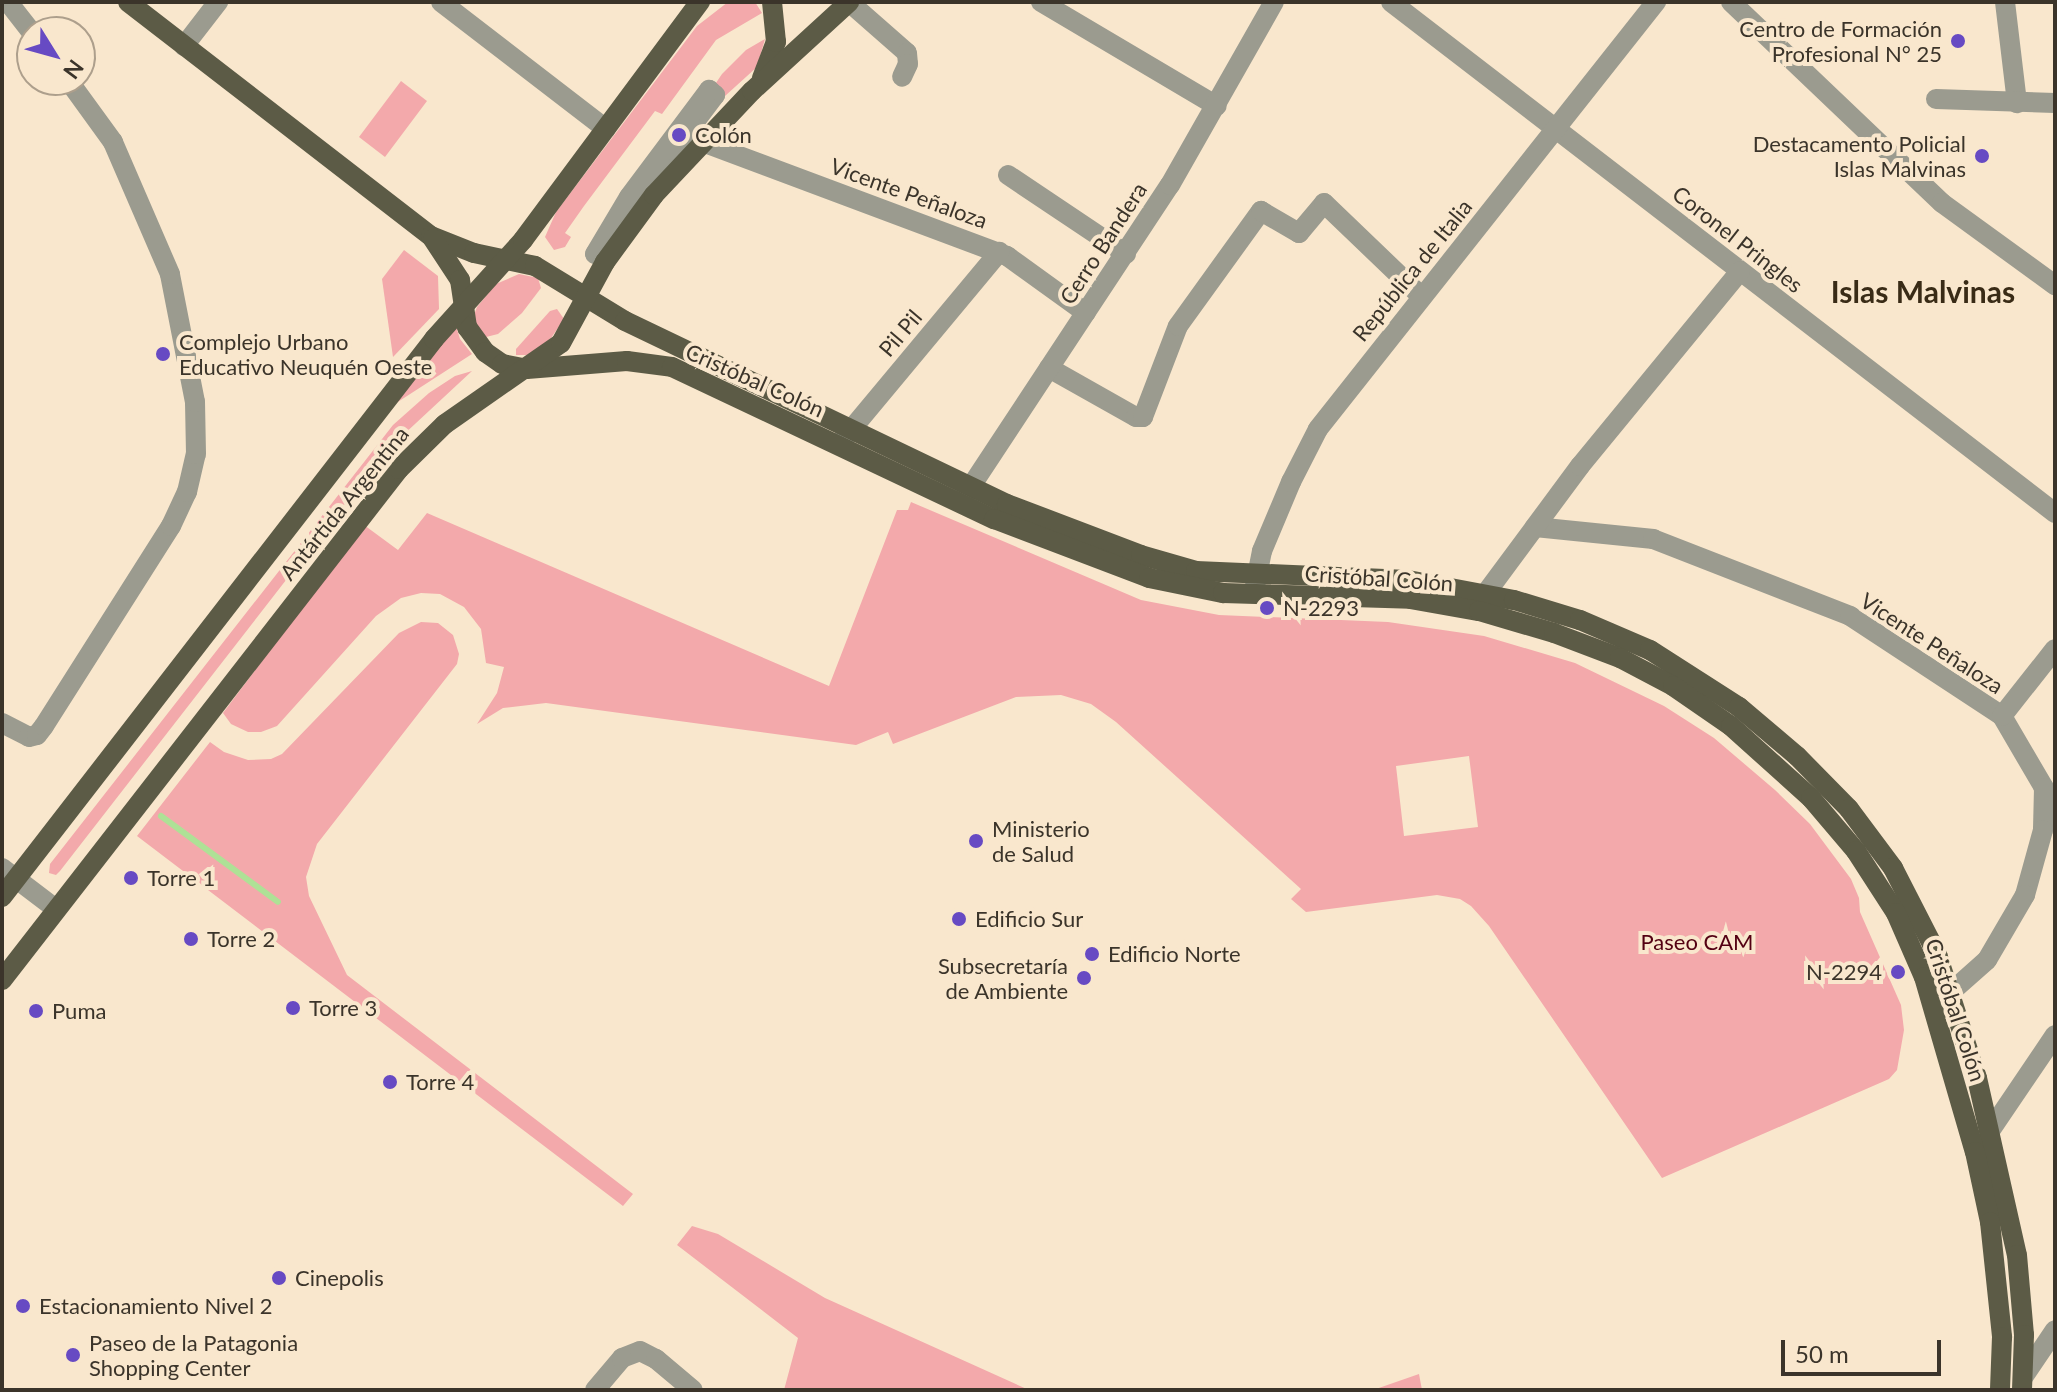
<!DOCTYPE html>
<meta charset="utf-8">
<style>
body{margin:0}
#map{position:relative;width:2057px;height:1392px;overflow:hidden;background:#f9e7cd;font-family:Lato,sans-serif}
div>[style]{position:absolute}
.green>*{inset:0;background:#f3a9ab}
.stream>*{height:6px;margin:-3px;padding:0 3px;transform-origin:3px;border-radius:3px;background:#aee196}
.street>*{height:20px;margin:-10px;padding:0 10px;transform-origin:10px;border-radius:10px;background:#9b9b8f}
.primary>*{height:20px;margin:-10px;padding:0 10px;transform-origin:10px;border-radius:10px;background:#5c5b46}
.dots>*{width:22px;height:22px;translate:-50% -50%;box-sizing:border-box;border:4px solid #f9e7cd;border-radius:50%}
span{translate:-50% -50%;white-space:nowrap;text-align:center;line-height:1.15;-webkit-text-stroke:8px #f9e7cd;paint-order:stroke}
.poi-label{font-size:22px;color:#3b342a}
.right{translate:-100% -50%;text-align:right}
.left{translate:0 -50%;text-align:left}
.street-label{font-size:22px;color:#3b342a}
.park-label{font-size:22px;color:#530012}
.district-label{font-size:30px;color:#392b16;font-weight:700}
.frame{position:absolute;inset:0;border:4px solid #3b342a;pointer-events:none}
.north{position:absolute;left:16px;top:16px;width:80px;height:80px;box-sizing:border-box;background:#f9e7cd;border:2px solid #ad9f8c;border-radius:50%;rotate:127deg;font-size:22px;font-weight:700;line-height:32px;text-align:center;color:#3b342a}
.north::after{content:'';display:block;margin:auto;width:28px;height:36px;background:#674ac3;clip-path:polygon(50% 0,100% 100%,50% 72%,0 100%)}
.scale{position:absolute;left:1781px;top:1340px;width:160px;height:36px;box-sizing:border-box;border:4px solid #3b342a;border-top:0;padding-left:10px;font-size:24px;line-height:28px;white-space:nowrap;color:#3b342a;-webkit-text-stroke:6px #f9e7cd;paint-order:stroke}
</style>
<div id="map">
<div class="green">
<i style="clip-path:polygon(728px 2px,755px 2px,762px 13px,716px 40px,662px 114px,655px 111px,584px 206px,565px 233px,571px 237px,565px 247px,554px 250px,545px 237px,556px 212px,697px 26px)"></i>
<i style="clip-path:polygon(765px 39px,757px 67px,725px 96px,650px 181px,722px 74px,746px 50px)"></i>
<i style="clip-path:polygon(401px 81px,427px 101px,385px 157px,359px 137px)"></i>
<i style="clip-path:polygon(404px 250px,438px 276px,439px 309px,393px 357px,382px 279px)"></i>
<i style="clip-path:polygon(519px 274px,538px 278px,541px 288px,522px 313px,498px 334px,486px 337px,477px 330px,474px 315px,477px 307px,496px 284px)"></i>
<i style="clip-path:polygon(557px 309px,564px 319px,549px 341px,527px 355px,516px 355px,516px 349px,550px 311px)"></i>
<i style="clip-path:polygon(455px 323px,460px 339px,472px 354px,390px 407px)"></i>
<i style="clip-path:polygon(472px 371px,387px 450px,60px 871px,56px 875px,49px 873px,50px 864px,393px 425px,429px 393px,455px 376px)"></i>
<i style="clip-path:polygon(evenodd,911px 502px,1141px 600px,1219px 615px,1388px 622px,1484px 636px,1575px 663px,1664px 706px,1714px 738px,1775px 790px,1810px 824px,1851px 879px,1859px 898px,1860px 912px,1901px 1005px,1904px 1030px,1897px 1070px,1889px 1079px,1662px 1178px,1489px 926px,1471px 906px,1460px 899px,1437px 895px,1306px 912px,1291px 899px,1301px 889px,1116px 722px,1091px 704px,1061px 695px,1016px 697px,893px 744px,888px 732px,856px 745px,546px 703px,503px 708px,477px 724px,497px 693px,504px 667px,486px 663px,481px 629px,464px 607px,440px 594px,421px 593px,401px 598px,376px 616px,277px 726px,261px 732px,248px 732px,231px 724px,223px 713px,364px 525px,398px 550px,427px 513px,829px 686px,897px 510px,908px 510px,911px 502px,1469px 756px,1478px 827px,1404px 836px,1396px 766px,1469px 756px)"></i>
<i style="clip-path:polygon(421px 622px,438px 623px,453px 635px,459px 654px,457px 664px,317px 844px,306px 877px,309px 896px,347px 975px,633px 1194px,623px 1206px,137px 836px,210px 742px,224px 752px,248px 760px,271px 759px,282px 754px,399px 633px)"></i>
<i style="clip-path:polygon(692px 1226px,718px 1234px,825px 1298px,1029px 1390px,784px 1390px,798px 1338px,677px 1245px)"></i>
<i style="clip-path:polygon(1419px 1374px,1422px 1390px,1373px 1390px)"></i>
</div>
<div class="stream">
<i style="left:161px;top:816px;width:145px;rotate:36.3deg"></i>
</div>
<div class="street">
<i style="left:8px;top:2px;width:39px;rotate:52deg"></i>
<i style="left:441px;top:2px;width:208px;rotate:37.6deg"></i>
<i style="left:849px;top:2px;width:77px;rotate:41.3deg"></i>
<i style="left:907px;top:53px;width:11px;rotate:85deg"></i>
<i style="left:908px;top:64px;width:14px;rotate:115deg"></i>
<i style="left:1041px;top:2px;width:204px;rotate:30.6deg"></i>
<i style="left:1391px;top:2px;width:838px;rotate:37.58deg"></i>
<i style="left:1731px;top:2px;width:291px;rotate:43.6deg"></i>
<i style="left:1942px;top:203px;width:140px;rotate:36deg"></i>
<i style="left:2005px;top:2px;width:102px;rotate:83.2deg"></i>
<i style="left:184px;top:46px;width:56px;rotate:-52.3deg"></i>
<i style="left:709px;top:90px;width:8px;rotate:40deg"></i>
<i style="left:715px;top:95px;width:199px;rotate:127deg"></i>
<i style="left:595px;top:254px;width:66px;rotate:-59.2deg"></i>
<i style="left:629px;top:197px;width:134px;rotate:-53.2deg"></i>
<i style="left:1936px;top:99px;width:119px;rotate:1.9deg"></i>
<i style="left:702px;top:142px;width:326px;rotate:20.5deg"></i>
<i style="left:1007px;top:256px;width:97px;rotate:35.8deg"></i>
<i style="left:1008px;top:175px;width:142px;rotate:33.8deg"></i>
<i style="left:1049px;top:368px;width:100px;rotate:29.4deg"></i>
<i style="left:1136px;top:417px;width:7px"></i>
<i style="left:1143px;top:417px;width:97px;rotate:-69deg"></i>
<i style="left:1178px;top:326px;width:142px;rotate:-54.2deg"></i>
<i style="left:1261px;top:211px;width:44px;rotate:30.1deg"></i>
<i style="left:1299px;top:233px;width:39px;rotate:-50deg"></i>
<i style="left:1324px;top:203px;width:134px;rotate:43.8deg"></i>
<i style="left:840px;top:443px;width:249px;rotate:-50.2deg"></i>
<i style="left:962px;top:500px;width:377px;rotate:-56.6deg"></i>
<i style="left:1170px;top:185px;width:210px;rotate:-60.4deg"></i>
<i style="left:1535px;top:527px;width:119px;rotate:5.8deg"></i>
<i style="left:1653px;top:539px;width:212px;rotate:21.3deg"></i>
<i style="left:1850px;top:616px;width:182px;rotate:33.3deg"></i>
<i style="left:2002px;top:716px;width:83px;rotate:59.7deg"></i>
<i style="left:2044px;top:788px;width:42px;rotate:91.4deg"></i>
<i style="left:2043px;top:830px;width:67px;rotate:105.5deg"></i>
<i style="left:2025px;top:895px;width:75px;rotate:120.3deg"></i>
<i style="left:1987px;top:960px;width:48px;rotate:138.4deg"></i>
<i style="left:1254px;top:591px;width:41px;rotate:-78.7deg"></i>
<i style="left:1262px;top:551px;width:75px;rotate:-67.2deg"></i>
<i style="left:1291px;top:482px;width:59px;rotate:-63deg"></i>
<i style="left:1318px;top:429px;width:545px;rotate:-51.64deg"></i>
<i style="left:1486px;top:593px;width:158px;rotate:-53.5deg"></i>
<i style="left:1580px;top:466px;width:252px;rotate:-50.6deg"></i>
<i style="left:2002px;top:716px;width:85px;rotate:-51.7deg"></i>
<i style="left:2px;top:723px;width:30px;rotate:27deg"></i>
<i style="left:29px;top:737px;width:8px;rotate:-14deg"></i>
<i style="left:37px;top:735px;width:11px;rotate:-52deg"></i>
<i style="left:44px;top:726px;width:237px;rotate:-57.6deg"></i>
<i style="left:171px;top:526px;width:38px;rotate:-65deg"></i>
<i style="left:187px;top:492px;width:39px;rotate:-77deg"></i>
<i style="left:196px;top:454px;width:52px;rotate:-91.1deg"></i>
<i style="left:195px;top:402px;width:130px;rotate:-101.1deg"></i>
<i style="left:170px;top:274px;width:144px;rotate:-113.4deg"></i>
<i style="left:113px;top:142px;width:77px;rotate:-126deg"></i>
<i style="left:2px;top:868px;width:68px;rotate:37.2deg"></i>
<i style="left:1990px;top:1131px;width:116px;rotate:-55.9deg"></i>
<i style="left:2024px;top:1376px;width:55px;rotate:-56deg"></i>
<i style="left:595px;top:1390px;width:42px;rotate:-49.8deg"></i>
<i style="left:622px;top:1358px;width:19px;rotate:-21deg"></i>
<i style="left:640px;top:1351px;width:18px;rotate:27deg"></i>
<i style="left:656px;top:1359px;width:48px;rotate:40deg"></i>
</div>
<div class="primary">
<i style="left:128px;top:2px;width:383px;rotate:37.7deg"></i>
<i style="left:431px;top:236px;width:46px;rotate:21.6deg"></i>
<i style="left:474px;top:253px;width:62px;rotate:12deg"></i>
<i style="left:535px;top:266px;width:105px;rotate:31.4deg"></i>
<i style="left:625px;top:321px;width:424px;rotate:25.6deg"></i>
<i style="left:1007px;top:504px;width:143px;rotate:20.8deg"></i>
<i style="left:1141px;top:555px;width:57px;rotate:16.2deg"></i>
<i style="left:1196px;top:571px;width:212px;rotate:2.4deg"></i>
<i style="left:1408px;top:580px;width:108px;rotate:10.7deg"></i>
<i style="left:1514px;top:600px;width:69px;rotate:16.9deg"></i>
<i style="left:1580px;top:620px;width:76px;rotate:23.2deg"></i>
<i style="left:1650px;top:650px;width:106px;rotate:32.6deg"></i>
<i style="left:1739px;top:707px;width:76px;rotate:40.2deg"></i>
<i style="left:1797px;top:756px;width:74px;rotate:45.5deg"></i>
<i style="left:1849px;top:809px;width:74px;rotate:53.3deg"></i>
<i style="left:1893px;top:868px;width:97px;rotate:62.9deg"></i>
<i style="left:1937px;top:954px;width:130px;rotate:72.1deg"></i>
<i style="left:1977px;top:1078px;width:181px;rotate:77.3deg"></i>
<i style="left:2017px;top:1255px;width:80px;rotate:85deg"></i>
<i style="left:2024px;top:1335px;width:55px;rotate:92.1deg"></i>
<i style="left:762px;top:78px;width:39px;rotate:-69deg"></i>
<i style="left:776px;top:42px;width:40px;rotate:-95.7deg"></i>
<i style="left:433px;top:239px;width:49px;rotate:56.6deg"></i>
<i style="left:460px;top:280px;width:48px;rotate:81.5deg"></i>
<i style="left:467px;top:327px;width:31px;rotate:54deg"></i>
<i style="left:485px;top:352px;width:21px;rotate:35deg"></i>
<i style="left:502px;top:364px;width:25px;rotate:11deg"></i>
<i style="left:527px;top:369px;width:100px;rotate:-4.6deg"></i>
<i style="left:627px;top:361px;width:45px;rotate:7.6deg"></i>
<i style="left:672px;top:367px;width:356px;rotate:25.3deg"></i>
<i style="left:994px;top:519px;width:166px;rotate:20.8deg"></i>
<i style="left:1149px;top:578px;width:76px;rotate:11.5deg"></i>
<i style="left:1223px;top:593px;width:187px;rotate:1.8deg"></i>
<i style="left:1410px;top:599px;width:70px;rotate:9.9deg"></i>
<i style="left:1479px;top:611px;width:78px;rotate:16.3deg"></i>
<i style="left:1554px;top:633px;width:71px;rotate:20.7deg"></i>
<i style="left:1620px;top:658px;width:60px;rotate:27.8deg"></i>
<i style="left:1673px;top:686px;width:70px;rotate:34.6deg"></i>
<i style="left:1731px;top:726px;width:108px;rotate:42deg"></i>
<i style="left:1811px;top:798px;width:70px;rotate:49.7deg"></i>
<i style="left:1856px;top:851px;width:74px;rotate:57.2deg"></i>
<i style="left:1896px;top:913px;width:70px;rotate:66.4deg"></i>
<i style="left:1924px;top:977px;width:182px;rotate:73.8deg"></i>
<i style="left:1975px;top:1152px;width:72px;rotate:77.9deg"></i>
<i style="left:1990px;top:1222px;width:116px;rotate:84deg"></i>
<i style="left:2002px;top:1337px;width:53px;rotate:92.2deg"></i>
<i style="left:2px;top:897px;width:706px;rotate:-52.25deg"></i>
<i style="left:434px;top:339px;width:133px;rotate:-48deg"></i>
<i style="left:523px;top:240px;width:297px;rotate:-53.4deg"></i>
<i style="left:2px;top:980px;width:647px;rotate:-52.16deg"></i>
<i style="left:399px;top:469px;width:64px;rotate:-44.4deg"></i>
<i style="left:445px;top:424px;width:141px;rotate:-34.9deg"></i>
<i style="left:561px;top:343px;width:92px;rotate:-61.5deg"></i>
<i style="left:605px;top:262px;width:83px;rotate:-53.8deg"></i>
<i style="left:654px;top:195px;width:143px;rotate:-46.7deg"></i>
<i style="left:752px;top:91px;width:132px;rotate:-42.5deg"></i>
</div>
<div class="dots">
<i style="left:1958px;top:41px;background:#674ac3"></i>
<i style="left:679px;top:135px;background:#674ac3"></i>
<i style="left:1982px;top:156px;background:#674ac3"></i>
<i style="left:163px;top:354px;background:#674ac3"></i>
<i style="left:1267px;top:608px;background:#674ac3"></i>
<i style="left:976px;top:841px;background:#674ac3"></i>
<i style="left:131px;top:878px;background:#674ac3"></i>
<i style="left:959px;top:919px;background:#674ac3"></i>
<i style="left:191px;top:939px;background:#674ac3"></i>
<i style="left:1092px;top:954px;background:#674ac3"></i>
<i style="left:1898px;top:972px;background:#674ac3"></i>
<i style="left:1084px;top:978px;background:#674ac3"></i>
<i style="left:293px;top:1008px;background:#674ac3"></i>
<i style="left:36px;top:1011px;background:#674ac3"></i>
<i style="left:390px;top:1082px;background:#674ac3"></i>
<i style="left:279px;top:1278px;background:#674ac3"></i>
<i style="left:23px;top:1306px;background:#674ac3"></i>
<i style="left:73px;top:1355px;background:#674ac3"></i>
</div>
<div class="poi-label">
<span class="right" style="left:1942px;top:41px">Centro de Formación<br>Profesional N° 25</span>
<span class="left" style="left:695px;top:135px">Colón</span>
<span class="right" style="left:1966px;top:156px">Destacamento Policial<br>Islas Malvinas</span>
<span class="left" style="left:179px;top:354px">Complejo Urbano<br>Educativo Neuquén Oeste</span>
<span class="left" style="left:1283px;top:608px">N-2293</span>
<span class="left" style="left:992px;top:841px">Ministerio<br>de Salud</span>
<span class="left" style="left:147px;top:878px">Torre 1</span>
<span class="left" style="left:975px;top:919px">Edificio Sur</span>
<span class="left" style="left:207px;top:939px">Torre 2</span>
<span class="left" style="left:1108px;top:954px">Edificio Norte</span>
<span class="right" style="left:1068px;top:978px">Subsecretaría<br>de Ambiente</span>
<span class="right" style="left:1882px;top:972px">N-2294</span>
<span class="left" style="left:309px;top:1008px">Torre 3</span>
<span class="left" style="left:52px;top:1011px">Puma</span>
<span class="left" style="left:406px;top:1082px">Torre 4</span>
<span class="left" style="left:295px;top:1278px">Cinepolis</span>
<span class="left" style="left:39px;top:1306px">Estacionamiento Nivel 2</span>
<span class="left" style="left:89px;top:1355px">Paseo de la Patagonia<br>Shopping Center</span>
</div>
<div class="street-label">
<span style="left:909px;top:193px;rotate:20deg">Vicente Peñaloza</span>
<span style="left:1738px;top:239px;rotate:38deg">Coronel Pringles</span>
<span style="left:1103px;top:243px;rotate:-57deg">Cerro Bandera</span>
<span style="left:1412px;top:270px;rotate:-51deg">República de Italia</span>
<span style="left:900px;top:333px;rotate:-50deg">Pil Pil</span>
<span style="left:755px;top:380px;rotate:24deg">Cristóbal Colón</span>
<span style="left:344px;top:503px;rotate:-51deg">Antártida Argentina</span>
<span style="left:1379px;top:578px;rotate:4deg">Cristóbal Colón</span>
<span style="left:1932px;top:643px;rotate:33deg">Vicente Peñaloza</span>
<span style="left:1956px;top:1010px;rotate:72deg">Cristóbal Colón</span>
</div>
<div class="park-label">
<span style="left:1697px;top:942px">Paseo CAM</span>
</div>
<div class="district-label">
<span style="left:1923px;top:291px">Islas Malvinas</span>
</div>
<div class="frame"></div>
<div class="north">N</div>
<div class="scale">50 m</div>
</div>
